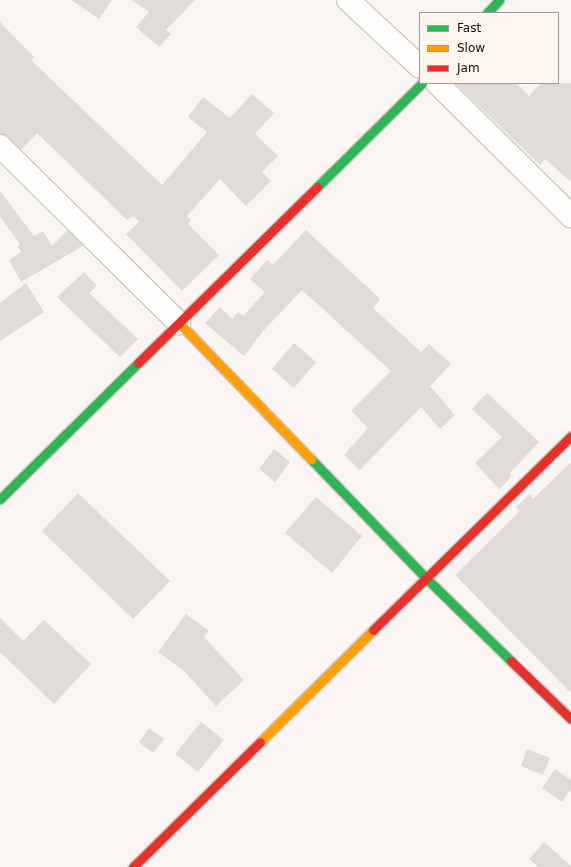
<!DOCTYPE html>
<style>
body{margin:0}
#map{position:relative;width:571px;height:867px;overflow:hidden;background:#faf5f2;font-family:"DejaVu Sans",sans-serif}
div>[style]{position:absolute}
.building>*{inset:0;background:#dedbd9}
.roads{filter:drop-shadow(1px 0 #ccc9c7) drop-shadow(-1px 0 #ccc9c7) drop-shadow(0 1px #ccc9c7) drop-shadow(0 -1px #ccc9c7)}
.street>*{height:22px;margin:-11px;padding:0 11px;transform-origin:11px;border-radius:11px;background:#fefefd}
.fast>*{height:9px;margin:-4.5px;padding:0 4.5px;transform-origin:4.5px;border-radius:4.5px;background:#30b455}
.slow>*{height:9px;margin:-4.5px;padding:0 4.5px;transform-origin:4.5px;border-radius:4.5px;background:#ff9f0a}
.jam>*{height:9px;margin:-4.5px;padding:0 4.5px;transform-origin:4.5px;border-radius:4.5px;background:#e5322d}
span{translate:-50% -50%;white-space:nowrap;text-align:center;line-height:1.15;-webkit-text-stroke:3.5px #fdf5ee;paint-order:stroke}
.legend{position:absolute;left:419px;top:12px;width:140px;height:72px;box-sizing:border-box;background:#fdf5ee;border:1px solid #9e9994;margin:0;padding:5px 7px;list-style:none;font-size:12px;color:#100e0c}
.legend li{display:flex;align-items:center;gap:8px;height:20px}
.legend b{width:20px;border:1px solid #9e9994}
</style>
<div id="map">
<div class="building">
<i style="clip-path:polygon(71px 0,112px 0,99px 19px)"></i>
<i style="clip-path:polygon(131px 0,195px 0,166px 30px,171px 34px,159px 47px,136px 27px,149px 12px)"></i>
<i style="clip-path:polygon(0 22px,34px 57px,31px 60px,162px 185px,207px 132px,188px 117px,203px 97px,230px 118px,252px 94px,274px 113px,255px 134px,278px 156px,262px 172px,271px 181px,246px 206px,220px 179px,187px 216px,191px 220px,188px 224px,219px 255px,182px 291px,126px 234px,139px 222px,134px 216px,127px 220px,37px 133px,21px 150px,8px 137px,0 134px)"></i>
<i style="clip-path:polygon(455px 83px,516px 83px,529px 96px,541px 83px,571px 83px,571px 182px,545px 159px,540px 165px)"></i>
<i style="clip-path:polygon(0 191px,34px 236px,43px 231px,52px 246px,68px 230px,83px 246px,21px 282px,9px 260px,21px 252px,18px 246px,20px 244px,0 217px)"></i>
<i style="clip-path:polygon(306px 230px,380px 299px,373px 308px,421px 352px,429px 344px,451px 364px,430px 386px,455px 415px,440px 429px,421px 407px,360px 470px,344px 455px,368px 428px,351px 411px,391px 371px,302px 290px,264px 330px,244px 356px,205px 323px,220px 307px,232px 319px,238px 312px,243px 316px,265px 292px,250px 279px,267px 260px,273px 265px)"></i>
<i style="clip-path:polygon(84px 272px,97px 286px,89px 293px,138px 339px,120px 357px,57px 297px)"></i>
<i style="clip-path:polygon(26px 283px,44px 312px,0 341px,0 303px)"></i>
<i style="clip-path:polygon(294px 343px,316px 362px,294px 388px,272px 369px)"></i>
<i style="clip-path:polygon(487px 393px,539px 442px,510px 473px,512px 476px,499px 489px,475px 463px,502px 437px,472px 409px)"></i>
<i style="clip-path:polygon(274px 449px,290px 462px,275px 482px,259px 469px)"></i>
<i style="clip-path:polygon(571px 462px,571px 693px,455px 575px,520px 511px,516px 507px,530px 494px,533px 499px)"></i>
<i style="clip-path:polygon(78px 493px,170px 581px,133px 619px,42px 531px)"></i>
<i style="clip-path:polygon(316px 497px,362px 536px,332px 573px,285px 533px)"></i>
<i style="clip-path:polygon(186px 614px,209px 631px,204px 637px,244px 680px,216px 706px,184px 671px,158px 652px)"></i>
<i style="clip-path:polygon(0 618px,23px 641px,44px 620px,91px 664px,54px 704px,0 652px)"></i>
<i style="clip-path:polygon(201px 722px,224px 740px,198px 772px,175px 754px)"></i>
<i style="clip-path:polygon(149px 728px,164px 739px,153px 753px,139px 742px)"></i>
<i style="clip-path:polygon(527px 749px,550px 758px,543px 775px,521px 766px)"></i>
<i style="clip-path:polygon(555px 769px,571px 780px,571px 789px,562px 802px,542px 788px)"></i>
<i style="clip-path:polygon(544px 842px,571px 866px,571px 867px,538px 867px,529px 859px)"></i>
</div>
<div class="roads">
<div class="street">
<i style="left:348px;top:0;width:98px;rotate:42.9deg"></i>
<i style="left:437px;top:83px;width:189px;rotate:44.8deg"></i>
<i style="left:0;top:146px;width:252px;rotate:44.7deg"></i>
</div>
<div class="fast">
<i style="left:487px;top:13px;width:18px;rotate:-47deg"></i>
<i style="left:317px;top:187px;width:148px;rotate:-44.7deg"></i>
<i style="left:311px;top:459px;width:165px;rotate:46deg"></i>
<i style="left:426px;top:578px;width:119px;rotate:44.3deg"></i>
<i style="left:0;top:499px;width:194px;rotate:-44.6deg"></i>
</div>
<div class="slow">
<i style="left:179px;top:323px;width:190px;rotate:45.9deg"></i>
<i style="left:260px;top:742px;width:159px;rotate:-44.7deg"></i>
</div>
<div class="jam">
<i style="left:138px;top:363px;width:251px;rotate:-44.5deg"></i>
<i style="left:373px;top:630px;width:277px;rotate:-44.4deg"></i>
<i style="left:511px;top:661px;width:83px;rotate:44deg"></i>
<i style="left:133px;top:867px;width:178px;rotate:-44.5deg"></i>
</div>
</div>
<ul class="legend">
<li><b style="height:5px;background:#30b455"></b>Fast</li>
<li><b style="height:5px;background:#ff9f0a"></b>Slow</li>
<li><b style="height:5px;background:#e5322d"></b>Jam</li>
</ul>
</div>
